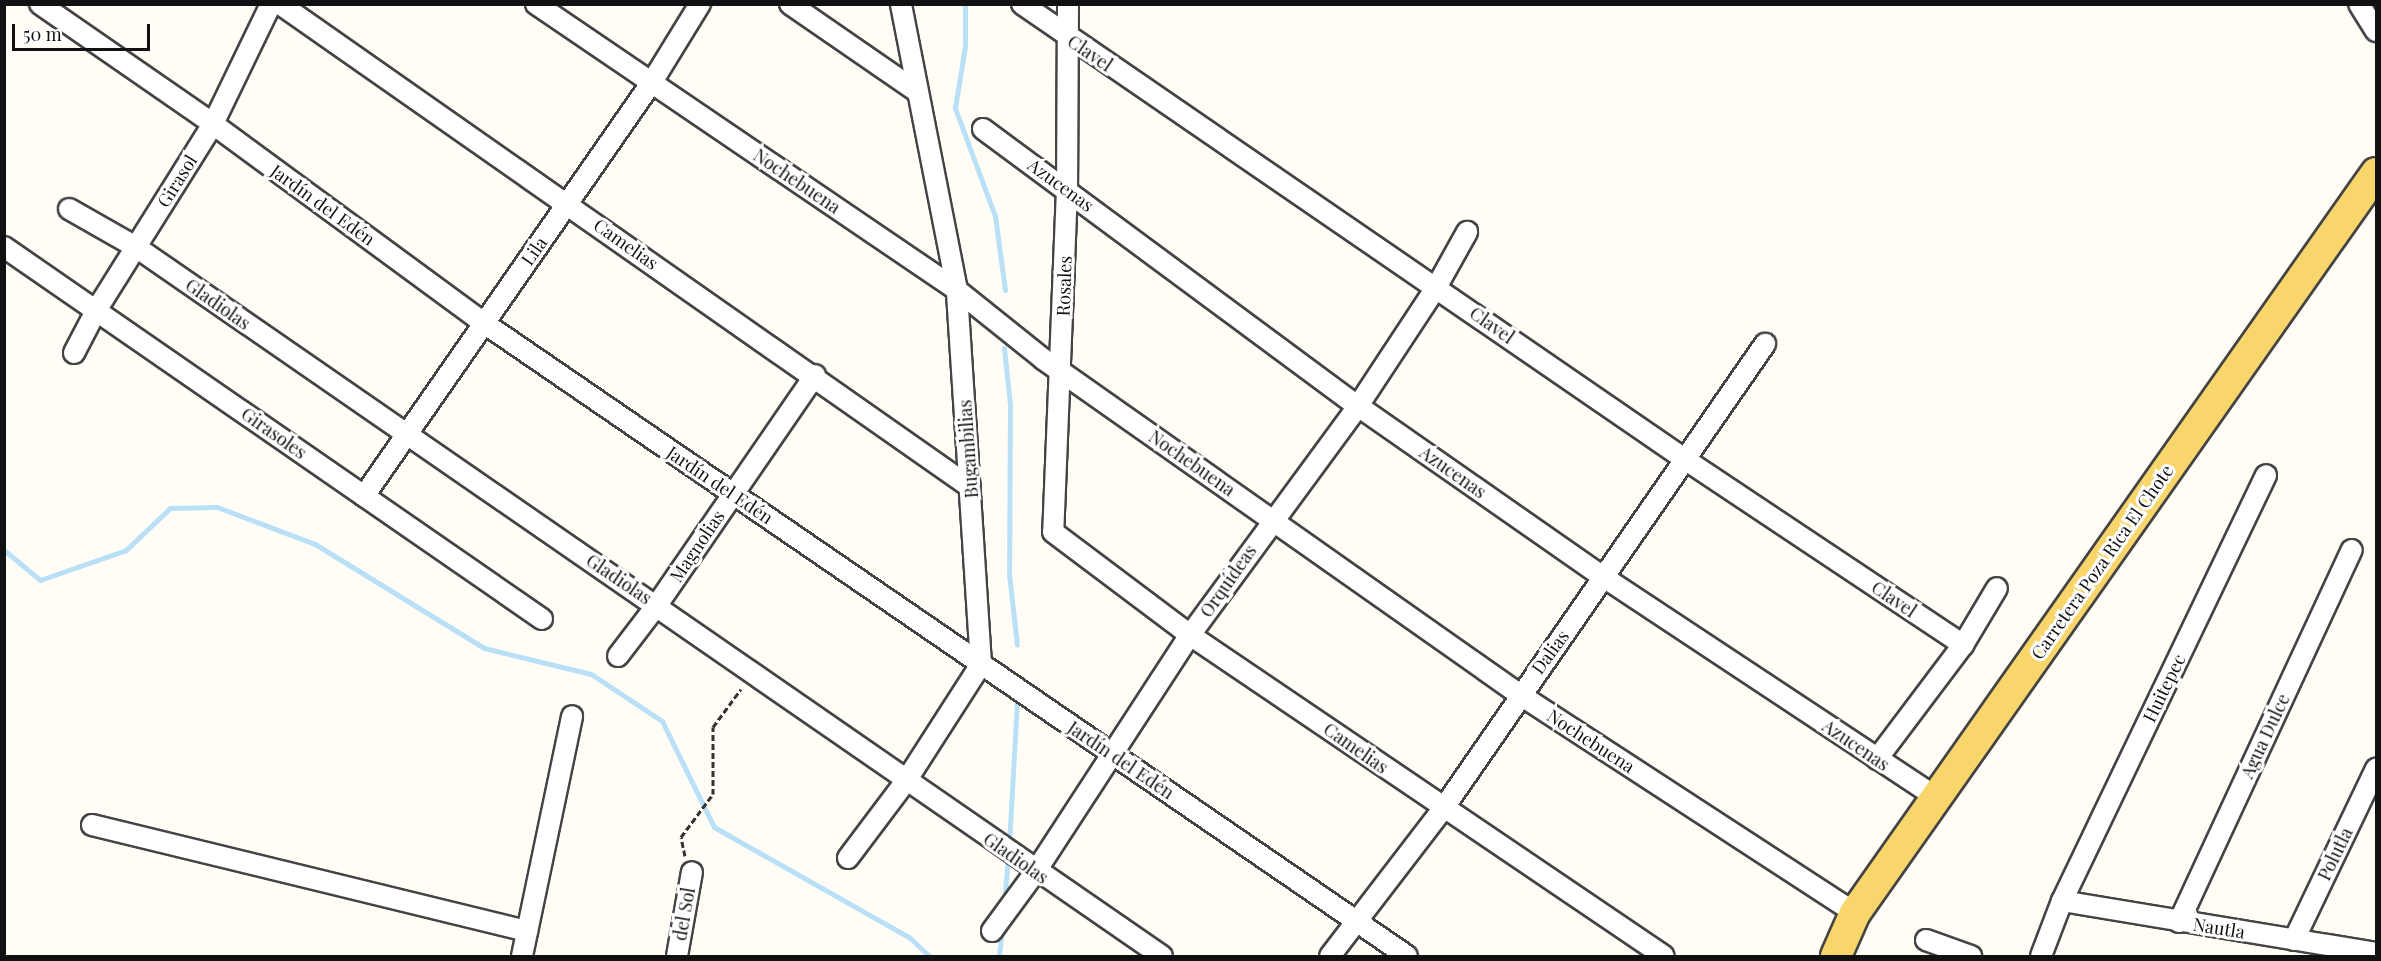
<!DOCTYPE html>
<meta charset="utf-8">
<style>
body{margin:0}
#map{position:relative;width:2381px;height:961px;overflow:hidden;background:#fffdf5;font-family:"Playfair Display",serif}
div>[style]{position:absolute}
.stream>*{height:5px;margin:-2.5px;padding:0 2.5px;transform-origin:2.5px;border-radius:2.5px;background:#b9e0f7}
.path>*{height:3px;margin-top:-1.5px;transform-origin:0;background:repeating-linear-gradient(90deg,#333 0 6px,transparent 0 9px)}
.roads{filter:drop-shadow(2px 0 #444) drop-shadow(-2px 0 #444) drop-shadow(0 2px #444) drop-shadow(0 -2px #444)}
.street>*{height:20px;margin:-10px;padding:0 10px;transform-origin:10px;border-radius:10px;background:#fff}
.primary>*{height:30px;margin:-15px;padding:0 15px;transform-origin:15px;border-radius:15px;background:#f9d66b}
span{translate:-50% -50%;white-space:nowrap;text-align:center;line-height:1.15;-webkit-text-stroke:6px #fff;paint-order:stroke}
.street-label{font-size:18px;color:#111}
.frame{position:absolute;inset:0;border:6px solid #111;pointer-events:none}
.scale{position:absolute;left:12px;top:24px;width:138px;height:27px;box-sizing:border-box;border:3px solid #111;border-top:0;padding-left:8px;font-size:18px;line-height:21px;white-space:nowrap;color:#111;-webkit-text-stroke:4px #fff;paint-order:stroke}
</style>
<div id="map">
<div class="stream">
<i style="left:965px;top:4px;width:42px;rotate:90deg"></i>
<i style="left:965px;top:46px;width:63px;rotate:99.2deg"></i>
<i style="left:955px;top:108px;width:115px;rotate:69.7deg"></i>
<i style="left:995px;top:216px;width:75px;rotate:82.3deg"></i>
<i style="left:1004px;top:348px;width:56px;rotate:83.9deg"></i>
<i style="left:1010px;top:404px;width:170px;rotate:90.3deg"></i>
<i style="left:1009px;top:574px;width:71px;rotate:83.6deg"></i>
<i style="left:4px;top:550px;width:47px;rotate:39.8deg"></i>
<i style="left:40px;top:580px;width:91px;rotate:-19.2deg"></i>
<i style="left:126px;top:550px;width:61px;rotate:-43.7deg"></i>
<i style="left:170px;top:508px;width:47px;rotate:-1.2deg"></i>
<i style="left:217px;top:507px;width:105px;rotate:20.7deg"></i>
<i style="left:315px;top:544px;width:198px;rotate:31.6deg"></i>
<i style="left:484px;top:648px;width:110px;rotate:13.7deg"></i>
<i style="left:591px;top:674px;width:85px;rotate:33.5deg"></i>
<i style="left:662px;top:721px;width:118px;rotate:63.9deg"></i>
<i style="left:714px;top:827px;width:225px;rotate:29.5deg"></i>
<i style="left:910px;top:938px;width:26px;rotate:43deg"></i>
<i style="left:1009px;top:844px;width:145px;rotate:-86.8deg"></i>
<i style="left:1004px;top:904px;width:48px;rotate:-85.2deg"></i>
<i style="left:999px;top:956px;width:28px;rotate:-84deg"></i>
</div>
<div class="path">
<i style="left:685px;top:856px;width:19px;rotate:-102deg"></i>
<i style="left:681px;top:837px;width:54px;rotate:-53.3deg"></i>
<i style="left:713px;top:794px;width:67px;rotate:-90deg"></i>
<i style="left:713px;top:727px;width:47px;rotate:-53.6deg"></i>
</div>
<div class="roads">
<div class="street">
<i style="left:40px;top:4px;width:211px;rotate:34.7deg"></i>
<i style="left:213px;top:124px;width:336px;rotate:36.3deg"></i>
<i style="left:484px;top:323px;width:1119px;rotate:34.44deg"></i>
<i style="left:280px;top:4px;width:842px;rotate:34.99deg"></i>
<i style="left:536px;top:4px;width:509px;rotate:34.19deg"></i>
<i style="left:957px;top:290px;width:110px;rotate:38.7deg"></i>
<i style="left:1043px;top:359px;width:582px;rotate:35.14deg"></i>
<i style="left:1519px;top:694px;width:401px;rotate:33.1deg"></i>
<i style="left:790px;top:4px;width:153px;rotate:34.6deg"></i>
<i style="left:1022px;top:4px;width:802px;rotate:34.48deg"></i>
<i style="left:1683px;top:458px;width:337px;rotate:33.7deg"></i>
<i style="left:1068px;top:4px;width:185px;rotate:90.3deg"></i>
<i style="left:1067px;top:189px;width:343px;rotate:92.3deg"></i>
<i style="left:1053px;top:532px;width:171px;rotate:36.9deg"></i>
<i style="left:1190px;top:635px;width:572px;rotate:34.11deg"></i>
<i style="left:2359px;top:4px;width:32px;rotate:58deg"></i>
<i style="left:983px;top:129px;width:466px;rotate:36.5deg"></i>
<i style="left:1358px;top:406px;width:301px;rotate:34.9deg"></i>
<i style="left:1605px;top:578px;width:397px;rotate:33.5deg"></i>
<i style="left:69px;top:209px;width:77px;rotate:29.6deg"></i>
<i style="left:136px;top:247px;width:1247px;rotate:34.65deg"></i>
<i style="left:4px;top:247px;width:654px;rotate:34.66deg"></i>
<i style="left:74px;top:353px;width:50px;rotate:-62.4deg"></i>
<i style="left:97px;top:309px;width:218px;rotate:-57.9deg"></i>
<i style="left:213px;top:124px;width:133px;rotate:-64.2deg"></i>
<i style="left:364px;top:496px;width:504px;rotate:-55.18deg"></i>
<i style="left:652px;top:82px;width:92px;rotate:-58.4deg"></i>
<i style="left:618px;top:656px;width:64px;rotate:-52.6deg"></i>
<i style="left:657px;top:605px;width:279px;rotate:-55.5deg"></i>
<i style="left:1877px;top:759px;width:143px;rotate:-53deg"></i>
<i style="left:1963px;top:645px;width:66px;rotate:-59.2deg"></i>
<i style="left:92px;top:825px;width:448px;rotate:13.7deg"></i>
<i style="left:848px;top:858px;width:96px;rotate:-53deg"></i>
<i style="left:906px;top:781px;width:139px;rotate:-57.3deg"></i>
<i style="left:981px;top:664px;width:375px;rotate:-93.7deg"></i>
<i style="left:957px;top:290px;width:291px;rotate:-101.1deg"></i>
<i style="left:2062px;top:901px;width:318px;rotate:9.4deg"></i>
<i style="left:2179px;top:922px;width:410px;rotate:-65.1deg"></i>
<i style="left:992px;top:931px;width:74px;rotate:-53.7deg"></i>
<i style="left:1036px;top:871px;width:282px;rotate:-56.9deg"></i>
<i style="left:1190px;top:635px;width:284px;rotate:-53.7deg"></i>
<i style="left:1358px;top:406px;width:144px;rotate:-56.6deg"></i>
<i style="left:1437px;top:286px;width:62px;rotate:-60.9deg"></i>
<i style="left:1926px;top:940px;width:48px;rotate:19.6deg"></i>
<i style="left:2294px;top:940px;width:190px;rotate:-64.4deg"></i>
<i style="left:522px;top:956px;width:245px;rotate:-78.2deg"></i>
<i style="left:677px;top:956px;width:85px;rotate:-79.9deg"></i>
<i style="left:1330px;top:956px;width:185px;rotate:-52.5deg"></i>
<i style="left:1443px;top:809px;width:566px;rotate:-55.3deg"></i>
<i style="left:2041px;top:956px;width:59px;rotate:-69.1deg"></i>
<i style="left:2062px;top:901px;width:472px;rotate:-64.4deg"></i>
</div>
<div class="primary">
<i style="left:1836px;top:956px;width:47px;rotate:-66.2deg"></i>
<i style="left:1855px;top:913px;width:905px;rotate:-54.85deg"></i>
</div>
</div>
<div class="street-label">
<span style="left:1090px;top:53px;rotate:34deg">Clavel</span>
<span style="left:177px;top:181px;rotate:-58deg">Girasol</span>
<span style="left:797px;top:181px;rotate:34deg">Nochebuena</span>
<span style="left:1061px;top:185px;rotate:36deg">Azucenas</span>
<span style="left:323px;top:205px;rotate:36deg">Jardín del Edén</span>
<span style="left:626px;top:244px;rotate:35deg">Camelias</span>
<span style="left:534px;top:251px;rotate:-55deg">Lila</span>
<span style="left:1064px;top:286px;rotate:-88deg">Rosales</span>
<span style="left:218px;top:304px;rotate:35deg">Gladiolas</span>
<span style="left:1492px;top:325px;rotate:35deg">Clavel</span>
<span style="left:274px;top:433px;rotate:35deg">Girasoles</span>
<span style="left:968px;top:449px;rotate:-94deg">Bugambilias</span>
<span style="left:1192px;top:463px;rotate:35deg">Nochebuena</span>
<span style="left:1453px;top:472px;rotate:35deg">Azucenas</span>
<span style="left:720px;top:485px;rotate:34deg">Jardín del Edén</span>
<span style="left:697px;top:546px;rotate:-56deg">Magnolias</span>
<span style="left:2102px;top:562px;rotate:-55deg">Carretera Poza Rica El Chote</span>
<span style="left:619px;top:579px;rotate:34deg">Gladiolas</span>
<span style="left:1228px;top:581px;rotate:-55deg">Orquídeas</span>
<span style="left:1894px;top:599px;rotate:34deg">Clavel</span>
<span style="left:1550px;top:652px;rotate:-54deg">Dalias</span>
<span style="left:2164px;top:688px;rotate:-64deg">Huitepec</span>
<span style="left:2265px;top:736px;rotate:-65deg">Agua Dulce</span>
<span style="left:1591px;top:741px;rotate:33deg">Nochebuena</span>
<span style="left:1856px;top:745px;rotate:34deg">Azucenas</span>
<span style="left:1356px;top:748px;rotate:35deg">Camelias</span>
<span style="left:1121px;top:760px;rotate:34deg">Jardín del Edén</span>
<span style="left:2335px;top:854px;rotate:-64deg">Polutla</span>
<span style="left:1016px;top:858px;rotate:35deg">Gladiolas</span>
<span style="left:684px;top:914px;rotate:-80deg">del Sol</span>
<span style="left:2219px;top:928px;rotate:9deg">Nautla</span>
</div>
<div class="frame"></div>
<div class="scale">50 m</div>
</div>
